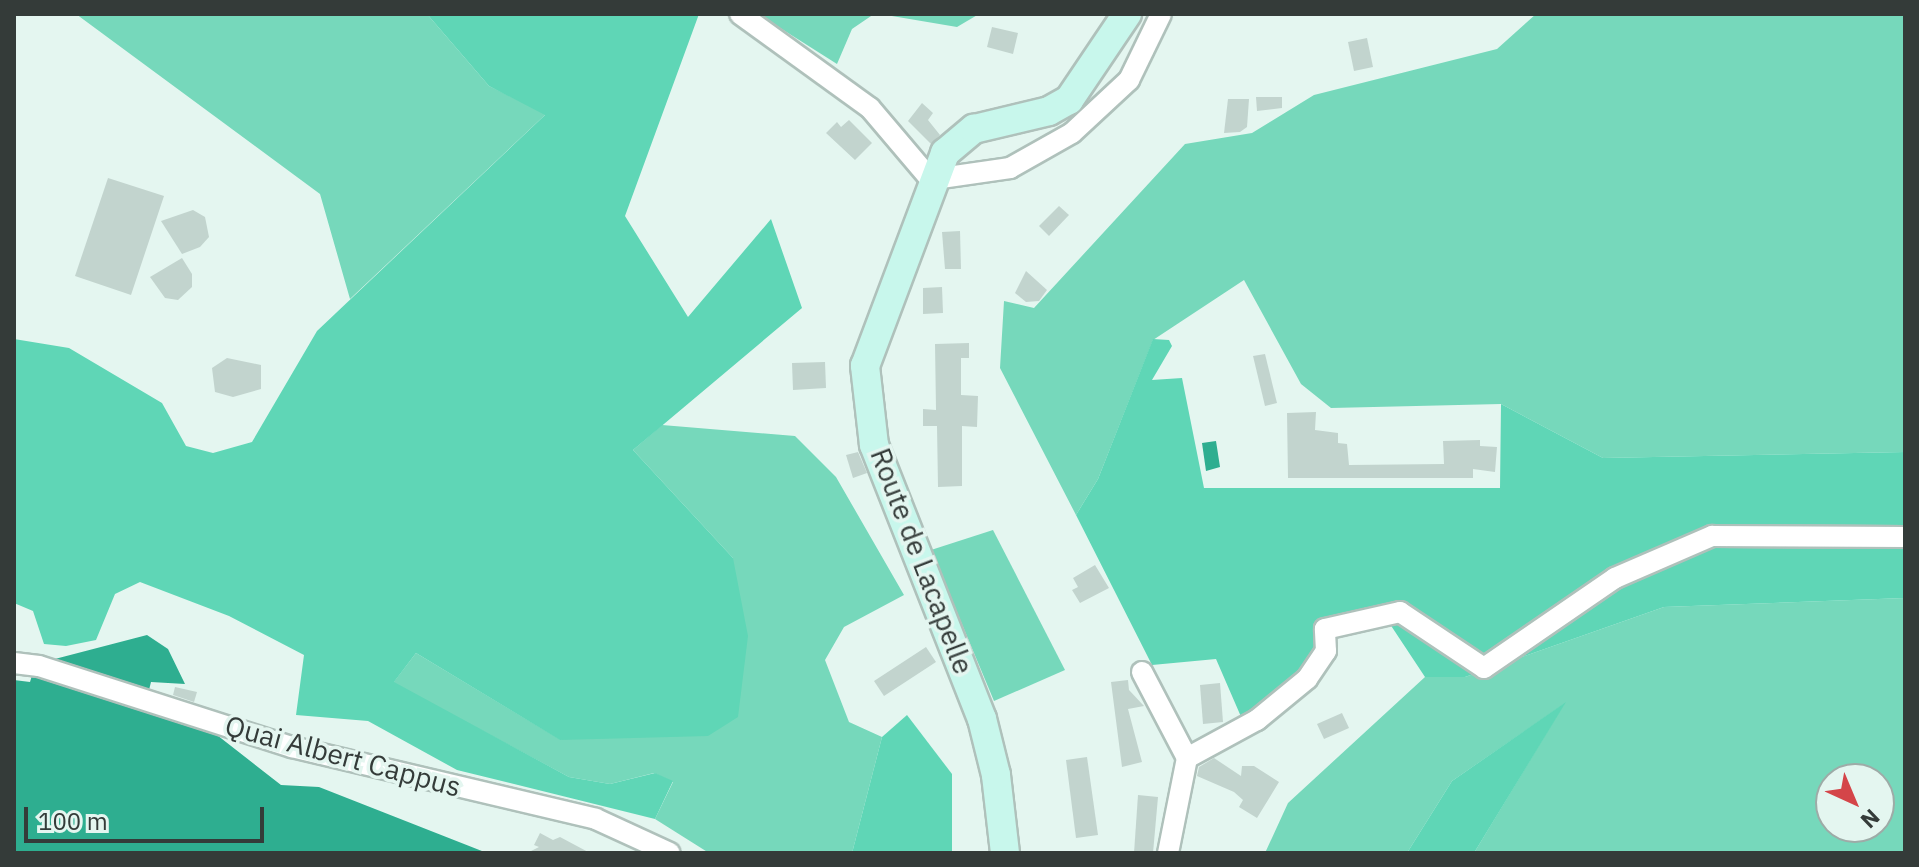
<!DOCTYPE html>
<style>
body{margin:0}
#map{position:relative;width:1919px;height:867px;overflow:hidden;background:#e4f6f0;font-family:"IBM Plex Sans",sans-serif}
div>[style]{position:absolute}
.green>*{inset:0;background:#76d8bb}
.forest>*{inset:0;background:#5fd6b6}
.water>*{inset:0;background:#2eae90}
.building>*{inset:0;background:#c2d4ce}
.roads{filter:drop-shadow(2px 0 #afc1bb) drop-shadow(-2px 0 #afc1bb) drop-shadow(0 2px #afc1bb) drop-shadow(0 -2px #afc1bb)}
.street>*{height:20px;margin:-10px;padding:0 10px;transform-origin:10px;border-radius:10px;background:#fff}
.secondary>*{height:28px;margin:-14px;padding:0 14px;transform-origin:14px;border-radius:14px;background:#c8f7ec}
span{translate:-50% -50%;white-space:nowrap;text-align:center;line-height:1.15;-webkit-text-stroke:7px #e4f6f0;paint-order:stroke}
.street-label{font-size:28px;color:#343b39}
.frame{position:absolute;inset:0;border:16px solid #343b39;pointer-events:none}
.north{position:absolute;left:1815px;top:763px;width:80px;height:80px;box-sizing:border-box;background:#e4f6f0;border:2px solid #9eaba7;border-radius:50%;rotate:136deg;font-size:22px;font-weight:700;line-height:32px;text-align:center;color:#343b39}
.north::after{content:'';display:block;margin:auto;width:28px;height:36px;background:#d44549;clip-path:polygon(50% 0,100% 100%,50% 72%,0 100%)}
.scale{position:absolute;left:24px;top:807px;width:240px;height:36px;box-sizing:border-box;border:4px solid #343b39;border-top:0;padding-left:10px;font-size:24px;line-height:28px;white-space:nowrap;color:#343b39;-webkit-text-stroke:6px #e4f6f0;paint-order:stroke}
</style>
<div id="map">
<div class="green">
<i style="clip-path:polygon(76px 14px,427px 14px,489px 86px,546px 114px,350px 299px,320px 194px)"></i>
<i style="clip-path:polygon(758px 14px,874px 14px,852px 29px,837px 64px)"></i>
<i style="clip-path:polygon(880px 14px,979px 14px,957px 27px)"></i>
<i style="clip-path:polygon(1536px 14px,1905px 14px,1905px 452px,1603px 458px,1501px 404px,1331px 408px,1301px 384px,1244px 280px,1153px 340px,1098px 479px,1076px 515px,1000px 368px,1004px 301px,1034px 308px,1185px 144px,1252px 133px,1314px 95px,1497px 49px)"></i>
<i style="clip-path:polygon(662px 425px,795px 436px,836px 477px,904px 595px,844px 627px,825px 660px,849px 722px,882px 737px,852px 853px,709px 853px,655px 819px,673px 782px,654px 773px,610px 784px,569px 777px,393px 683px,416px 653px,561px 740px,733px 558px,633px 450px)"></i>
<i style="clip-path:polygon(993px 530px,1065px 670px,994px 701px,931px 550px)"></i>
<i style="clip-path:polygon(evenodd,1905px 598px,1905px 853px,1474px 853px,1564px 704px,1452px 781px,1407px 853px,1265px 853px,1288px 803px,1425px 677px,1465px 677px,1664px 607px,1905px 598px,1831px 779px,1879px 779px,1879px 827px,1831px 827px,1831px 779px)"></i>
</div>
<div class="forest">
<i style="clip-path:polygon(427px 14px,699px 14px,625px 216px,688px 317px,771px 219px,802px 308px,633px 450px,733px 558px,748px 636px,738px 717px,708px 736px,560px 740px,416px 653px,394px 682px,569px 777px,610px 784px,655px 773px,673px 781px,655px 819px,457px 770px,368px 721px,296px 715px,304px 655px,229px 616px,140px 582px,115px 594px,96px 640px,66px 646px,44px 644px,33px 611px,14px 603px,14px 339px,69px 348px,162px 403px,186px 446px,213px 453px,252px 442px,317px 331px,545px 115px,489px 86px)"></i>
<i style="clip-path:polygon(1153px 339px,1169px 340px,1172px 346px,1152px 380px,1182px 378px,1204px 488px,1500px 488px,1501px 404px,1603px 458px,1905px 452px,1905px 598px,1664px 607px,1465px 677px,1425px 677px,1380px 609px,1320px 646px,1301px 676px,1242px 719px,1216px 659px,1152px 665px,1076px 515px,1098px 479px)"></i>
<i style="clip-path:polygon(1566px 702px,1474px 853px,1407px 853px,1452px 781px)"></i>
<i style="clip-path:polygon(907px 715px,952px 774px,952px 853px,852px 853px,882px 737px)"></i>
</div>
<div class="water">
<i style="clip-path:polygon(1216px 441px,1220px 467px,1206px 471px,1202px 443px)"></i>
<i style="clip-path:polygon(147px 635px,168px 649px,185px 684px,151px 682px,145px 706px,208px 728px,281px 785px,319px 787px,487px 853px,14px 853px,14px 680px,30px 682px,33px 672px,51px 660px)"></i>
</div>
<div class="building">
<i style="clip-path:polygon(992px 27px,1018px 33px,1013px 54px,987px 47px)"></i>
<i style="clip-path:polygon(1367px 38px,1373px 67px,1354px 71px,1348px 42px)"></i>
<i style="clip-path:polygon(1256px 97px,1282px 97px,1282px 108px,1257px 111px)"></i>
<i style="clip-path:polygon(1228px 99px,1249px 99px,1247px 127px,1240px 132px,1224px 133px)"></i>
<i style="clip-path:polygon(922px 103px,933px 113px,928px 120px,940px 135px,931px 144px,908px 121px)"></i>
<i style="clip-path:polygon(849px 120px,872px 143px,855px 160px,826px 133px,837px 122px,841px 127px)"></i>
<i style="clip-path:polygon(108px 178px,164px 196px,131px 295px,75px 276px)"></i>
<i style="clip-path:polygon(1059px 206px,1069px 215px,1049px 236px,1039px 226px)"></i>
<i style="clip-path:polygon(193px 210px,205px 217px,209px 237px,200px 247px,182px 254px,161px 221px)"></i>
<i style="clip-path:polygon(960px 231px,961px 269px,945px 269px,942px 232px)"></i>
<i style="clip-path:polygon(182px 258px,192px 274px,192px 287px,178px 300px,165px 298px,150px 277px)"></i>
<i style="clip-path:polygon(1026px 271px,1047px 290px,1039px 301px,1026px 302px,1015px 293px)"></i>
<i style="clip-path:polygon(942px 287px,943px 313px,923px 314px,923px 288px)"></i>
<i style="clip-path:polygon(969px 343px,969px 358px,961px 358px,961px 395px,978px 396px,977px 427px,962px 426px,962px 486px,938px 487px,937px 426px,923px 426px,923px 409px,936px 410px,935px 344px)"></i>
<i style="clip-path:polygon(1265px 354px,1277px 403px,1265px 406px,1253px 356px)"></i>
<i style="clip-path:polygon(227px 358px,261px 365px,261px 389px,233px 397px,215px 392px,212px 368px)"></i>
<i style="clip-path:polygon(825px 362px,826px 388px,793px 390px,792px 363px)"></i>
<i style="clip-path:polygon(1316px 412px,1315px 430px,1338px 433px,1338px 443px,1347px 444px,1349px 465px,1444px 464px,1443px 441px,1480px 440px,1480px 446px,1497px 447px,1495px 472px,1473px 469px,1473px 478px,1288px 478px,1287px 413px)"></i>
<i style="clip-path:polygon(858px 452px,867px 473px,853px 478px,846px 455px)"></i>
<i style="clip-path:polygon(1095px 565px,1109px 588px,1080px 603px,1072px 590px,1078px 587px,1073px 578px)"></i>
<i style="clip-path:polygon(926px 647px,936px 662px,884px 696px,874px 681px)"></i>
<i style="clip-path:polygon(1128px 680px,1129px 690px,1144px 706px,1128px 709px,1142px 762px,1122px 767px,1111px 682px)"></i>
<i style="clip-path:polygon(1220px 683px,1223px 722px,1203px 724px,1200px 685px)"></i>
<i style="clip-path:polygon(175px 687px,197px 692px,194px 702px,173px 695px)"></i>
<i style="clip-path:polygon(1342px 713px,1349px 728px,1324px 739px,1317px 724px)"></i>
<i style="clip-path:polygon(1087px 757px,1098px 835px,1076px 838px,1066px 760px)"></i>
<i style="clip-path:polygon(1214px 758px,1241px 776px,1242px 766px,1254px 766px,1279px 782px,1257px 818px,1239px 807px,1243px 800px,1234px 792px,1197px 776px,1199px 767px)"></i>
<i style="clip-path:polygon(1138px 795px,1158px 797px,1153px 853px,1134px 853px)"></i>
<i style="clip-path:polygon(540px 833px,553px 840px,560px 837px,590px 853px,527px 853px,539px 847px,534px 845px)"></i>
</div>
<div class="roads">
<div class="street">
<i style="left:740px;top:14px;width:160px;rotate:35.9deg"></i>
<i style="left:870px;top:108px;width:96px;rotate:49.7deg"></i>
<i style="left:934px;top:179px;width:77px;rotate:-8.2deg"></i>
<i style="left:1010px;top:168px;width:71px;rotate:-29.4deg"></i>
<i style="left:1072px;top:133px;width:78px;rotate:-42.9deg"></i>
<i style="left:1129px;top:80px;width:73px;rotate:-64.1deg"></i>
<i style="left:14px;top:663px;width:25px;rotate:7deg"></i>
<i style="left:39px;top:666px;width:266px;rotate:17.8deg"></i>
<i style="left:292px;top:747px;width:312px;rotate:13.3deg"></i>
<i style="left:596px;top:819px;width:81px;rotate:24.7deg"></i>
<i style="left:1142px;top:672px;width:97px;rotate:62.4deg"></i>
<i style="left:1187px;top:758px;width:97px;rotate:101.3deg"></i>
<i style="left:1187px;top:758px;width:80px;rotate:-28.5deg"></i>
<i style="left:1257px;top:720px;width:65px;rotate:-39.4deg"></i>
<i style="left:1307px;top:679px;width:34px;rotate:-56deg"></i>
<i style="left:1326px;top:651px;width:22px;rotate:-93deg"></i>
<i style="left:1325px;top:629px;width:77px;rotate:-12.8deg"></i>
<i style="left:1400px;top:612px;width:101px;rotate:33.7deg"></i>
<i style="left:1484px;top:668px;width:159px;rotate:-34.5deg"></i>
<i style="left:1615px;top:578px;width:106px;rotate:-23.4deg"></i>
<i style="left:1712px;top:536px;width:193px;rotate:0.3deg"></i>
</div>
<div class="secondary">
<i style="left:1005px;top:853px;width:79px;rotate:-96.6deg"></i>
<i style="left:996px;top:775px;width:58px;rotate:-104deg"></i>
<i style="left:982px;top:719px;width:295px;rotate:-111.5deg"></i>
<i style="left:874px;top:445px;width:80px;rotate:-96.5deg"></i>
<i style="left:865px;top:366px;width:228px;rotate:-69.4deg"></i>
<i style="left:945px;top:153px;width:38px;rotate:-40deg"></i>
<i style="left:974px;top:129px;width:77px;rotate:-13.5deg"></i>
<i style="left:1049px;top:111px;width:23px;rotate:-29deg"></i>
<i style="left:1069px;top:100px;width:104px;rotate:-56deg"></i>
</div>
</div>
<div class="street-label">
<span style="left:922px;top:561px;rotate:69deg">Route de Lacapelle</span>
<span style="left:343px;top:756px;rotate:15deg">Quai Albert Cappus</span>
</div>
<div class="frame"></div>
<div class="north">N</div>
<div class="scale">100 m</div>
</div>
